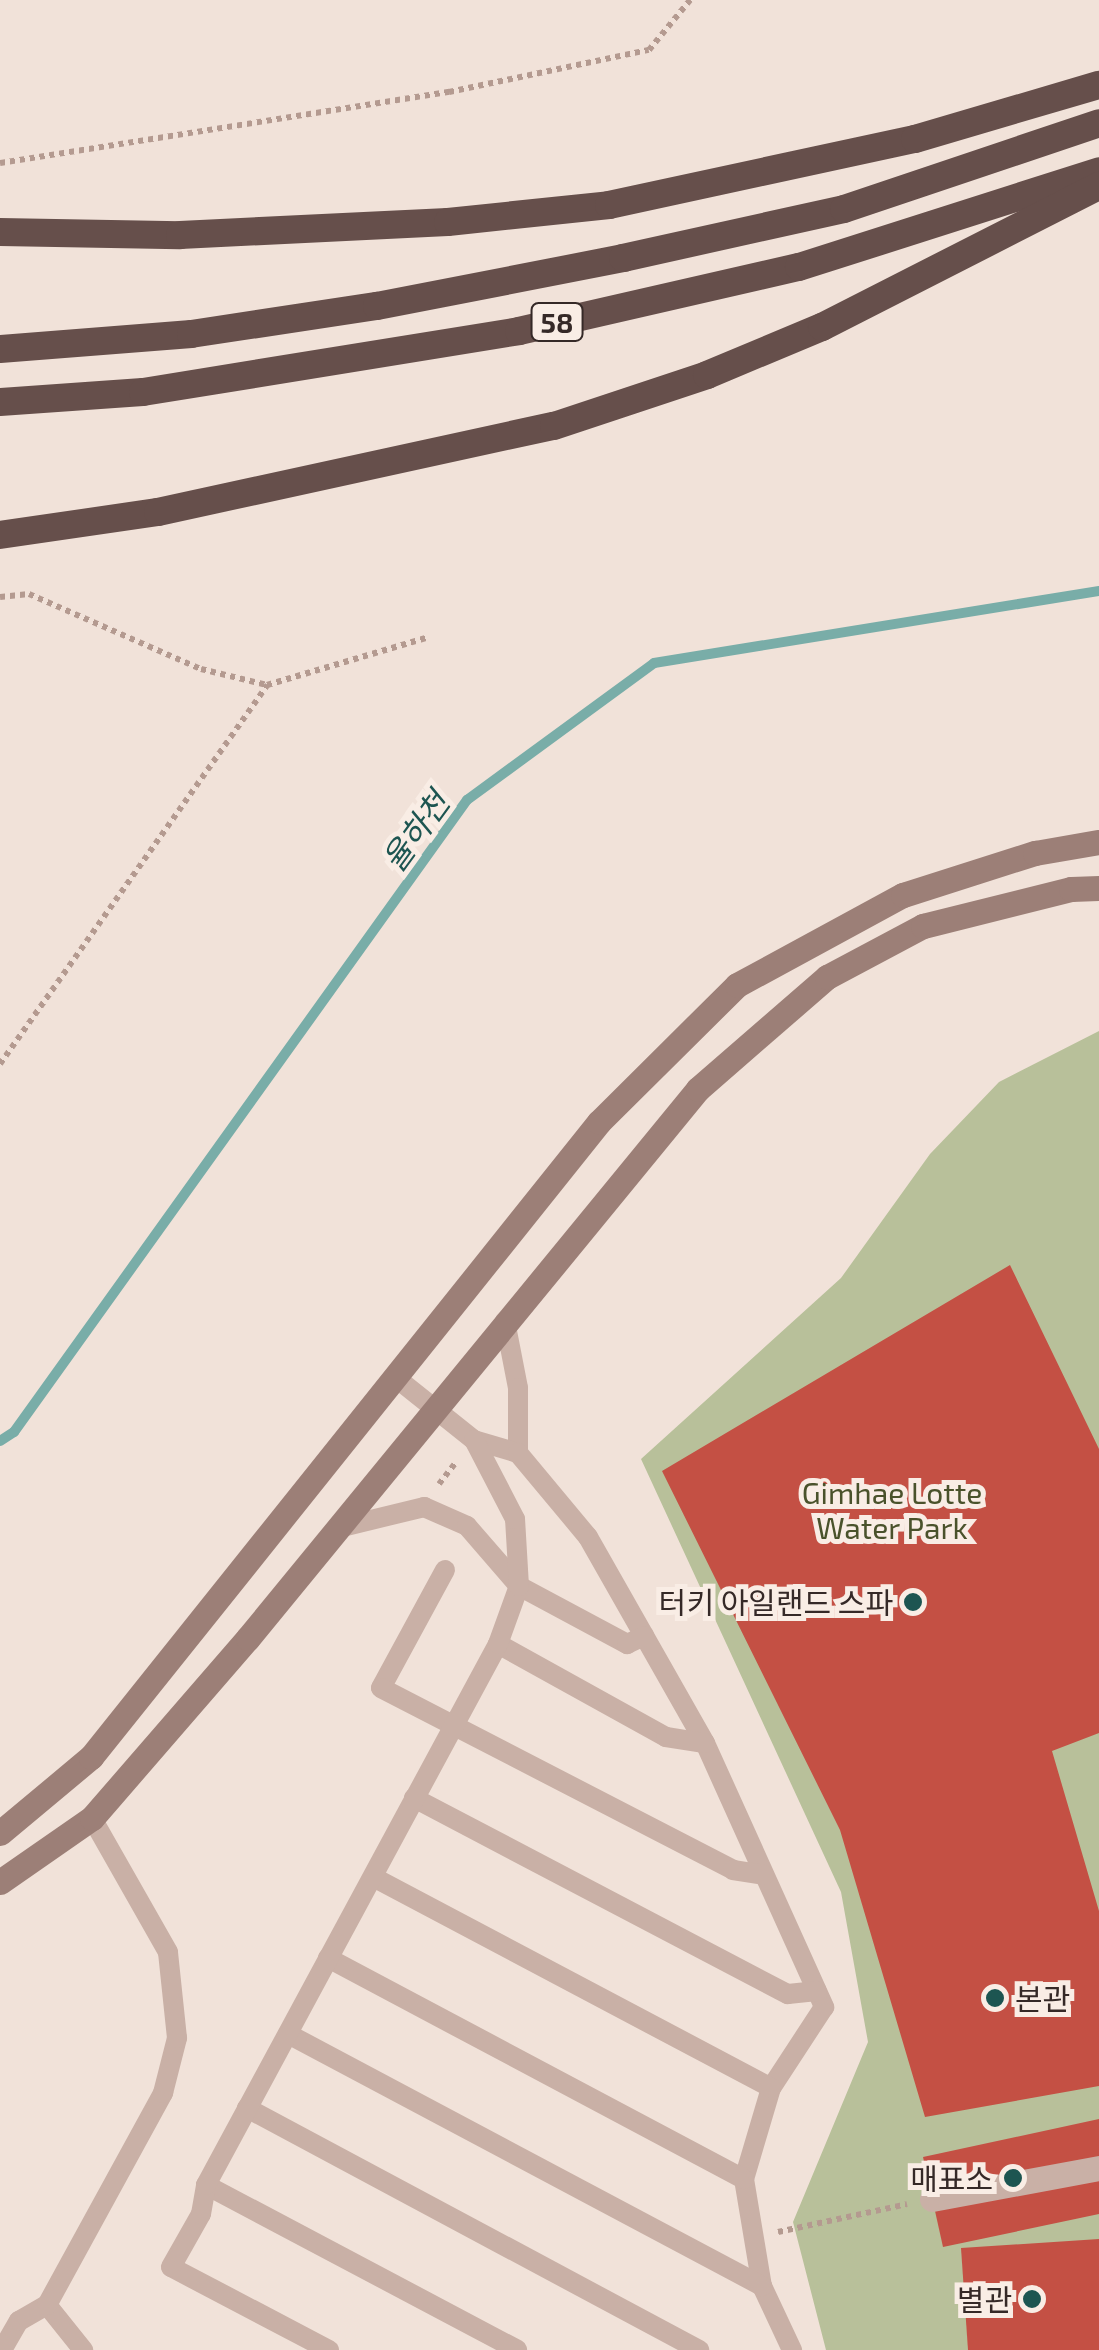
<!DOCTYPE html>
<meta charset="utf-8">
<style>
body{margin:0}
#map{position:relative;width:1099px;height:2350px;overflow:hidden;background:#f1e2d9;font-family:"Exo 2","Noto Sans KR",sans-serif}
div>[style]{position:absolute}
.green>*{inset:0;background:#b8c09a}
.stream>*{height:10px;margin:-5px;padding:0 5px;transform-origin:5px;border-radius:5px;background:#79ada8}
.building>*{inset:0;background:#c45044}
.path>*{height:6px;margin-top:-3px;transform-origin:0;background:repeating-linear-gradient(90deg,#b49a90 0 5px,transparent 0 10px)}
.service>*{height:20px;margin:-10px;padding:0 10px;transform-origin:10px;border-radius:10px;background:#c9b0a6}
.pedestrian>*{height:25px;margin:-12.5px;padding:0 12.5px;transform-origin:12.5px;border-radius:12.5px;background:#c9b0a6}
.secondary>*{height:25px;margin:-12.5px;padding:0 12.5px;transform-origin:12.5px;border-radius:12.5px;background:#9c7f77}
.trunk>*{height:28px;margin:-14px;padding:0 14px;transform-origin:14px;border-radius:14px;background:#664f4b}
.dots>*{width:28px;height:28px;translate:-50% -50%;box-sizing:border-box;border:5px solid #f9ede5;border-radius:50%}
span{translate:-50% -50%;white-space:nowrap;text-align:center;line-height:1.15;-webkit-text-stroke:10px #f9ede5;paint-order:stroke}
.shield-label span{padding:2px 8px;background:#f9ede5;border:2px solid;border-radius:8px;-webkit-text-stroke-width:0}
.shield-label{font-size:28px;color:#352927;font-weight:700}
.park-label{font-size:30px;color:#4a522b}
.poi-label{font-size:30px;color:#352927}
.right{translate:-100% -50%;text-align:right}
.left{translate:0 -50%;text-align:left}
.water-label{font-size:32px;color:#1d5551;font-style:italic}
</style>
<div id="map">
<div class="green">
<i style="clip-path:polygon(1099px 1031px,1099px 2350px,826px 2350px,793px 2222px,868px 2042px,841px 1892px,641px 1459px,841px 1278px,930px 1154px,999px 1082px)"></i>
</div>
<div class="stream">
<i style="left:0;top:1441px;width:17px;rotate:-33deg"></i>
<i style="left:14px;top:1432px;width:778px;rotate:-54.37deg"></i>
<i style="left:467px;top:800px;width:232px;rotate:-36.2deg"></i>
<i style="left:654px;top:663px;width:451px;rotate:-9.2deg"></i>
</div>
<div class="building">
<i style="clip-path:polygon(1010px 1265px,1099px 1449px,1099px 1733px,1052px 1751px,1099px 1911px,1099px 2086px,925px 2117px,840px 1830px,662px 1471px)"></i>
<i style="clip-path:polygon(1099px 2119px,1099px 2214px,943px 2247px,923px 2157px)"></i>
<i style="clip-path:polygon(1099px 2239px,1099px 2350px,968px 2350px,961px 2248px)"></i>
</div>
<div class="path">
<i style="left:0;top:163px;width:455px;rotate:-9deg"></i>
<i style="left:449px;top:92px;width:204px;rotate:-11.9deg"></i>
<i style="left:649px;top:50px;width:65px;rotate:-50.6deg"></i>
<i style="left:0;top:597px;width:29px;rotate:-6deg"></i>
<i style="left:29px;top:594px;width:188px;rotate:23.6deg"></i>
<i style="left:201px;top:669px;width:68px;rotate:13.6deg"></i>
<i style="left:267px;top:685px;width:169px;rotate:-16.5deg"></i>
<i style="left:0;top:1064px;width:464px;rotate:-54.8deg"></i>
<i style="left:439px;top:1484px;width:28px;rotate:-52deg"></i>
<i style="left:778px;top:2232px;width:132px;rotate:-12.2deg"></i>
</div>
<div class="service">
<i style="left:505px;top:1321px;width:68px;rotate:79deg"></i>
<i style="left:518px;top:1388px;width:65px;rotate:90deg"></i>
<i style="left:395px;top:1377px;width:101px;rotate:38.6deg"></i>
<i style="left:474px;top:1440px;width:46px;rotate:16.5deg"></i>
<i style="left:518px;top:1453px;width:109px;rotate:50.2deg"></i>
<i style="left:588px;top:1537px;width:237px;rotate:60.4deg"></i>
<i style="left:705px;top:1743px;width:290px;rotate:65.7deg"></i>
<i style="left:824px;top:2007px;width:97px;rotate:123.2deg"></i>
<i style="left:771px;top:2088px;width:95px;rotate:106.5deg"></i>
<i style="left:744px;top:2179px;width:109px;rotate:80.5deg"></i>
<i style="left:762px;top:2286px;width:71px;rotate:64.9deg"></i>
<i style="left:338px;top:1528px;width:89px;rotate:-13.7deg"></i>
<i style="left:424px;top:1507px;width:47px;rotate:23.8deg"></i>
<i style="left:467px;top:1526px;width:79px;rotate:49.1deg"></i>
<i style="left:519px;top:1586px;width:123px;rotate:28.2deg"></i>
<i style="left:627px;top:1644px;width:19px;rotate:-25deg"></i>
<i style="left:445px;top:1570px;width:134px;rotate:118.5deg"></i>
<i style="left:381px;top:1688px;width:396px;rotate:27.3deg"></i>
<i style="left:733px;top:1870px;width:31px;rotate:9deg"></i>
<i style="left:498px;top:1644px;width:192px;rotate:29deg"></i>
<i style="left:666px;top:1737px;width:39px;rotate:9deg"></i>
<i style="left:414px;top:1798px;width:422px;rotate:27.7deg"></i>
<i style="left:788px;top:1994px;width:29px;rotate:-6deg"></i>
<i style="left:373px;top:1877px;width:450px;rotate:27.9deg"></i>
<i style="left:328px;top:1958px;width:471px;rotate:28deg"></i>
<i style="left:288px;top:2034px;width:537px;rotate:28deg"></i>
<i style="left:247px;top:2108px;width:513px;rotate:28.16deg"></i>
<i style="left:206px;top:2185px;width:352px;rotate:27.9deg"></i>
<i style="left:47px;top:2305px;width:58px;rotate:51.3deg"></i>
<i style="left:2px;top:2350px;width:34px;rotate:-60deg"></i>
<i style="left:19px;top:2321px;width:32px;rotate:-30deg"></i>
<i style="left:47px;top:2305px;width:242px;rotate:-61.3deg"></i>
<i style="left:163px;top:2093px;width:57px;rotate:-75.7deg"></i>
<i style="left:177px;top:2038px;width:86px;rotate:-96deg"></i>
<i style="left:168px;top:1952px;width:154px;rotate:-119.6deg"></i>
<i style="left:329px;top:2350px;width:178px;rotate:-152.3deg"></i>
<i style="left:171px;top:2267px;width:61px;rotate:-60.5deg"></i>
<i style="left:201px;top:2214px;width:29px;rotate:-80deg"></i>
<i style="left:206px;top:2185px;width:615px;rotate:-61.64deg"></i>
<i style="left:498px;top:1644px;width:62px;rotate:-70.1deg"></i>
<i style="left:519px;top:1586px;width:67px;rotate:-93.4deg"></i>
<i style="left:515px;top:1519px;width:89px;rotate:-117.4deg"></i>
</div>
<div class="pedestrian">
<i style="left:932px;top:2199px;width:170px;rotate:-10.5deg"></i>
</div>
<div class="secondary">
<i style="left:0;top:1833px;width:119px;rotate:-39.9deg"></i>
<i style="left:91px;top:1757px;width:813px;rotate:-51.34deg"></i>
<i style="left:599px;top:1122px;width:194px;rotate:-44.8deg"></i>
<i style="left:737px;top:985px;width:189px;rotate:-28.5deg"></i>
<i style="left:903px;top:895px;width:139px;rotate:-17.7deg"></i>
<i style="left:1035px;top:853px;width:65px;rotate:-9.8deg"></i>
<i style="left:0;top:1882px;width:112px;rotate:-34.8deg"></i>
<i style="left:92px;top:1818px;width:238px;rotate:-49.1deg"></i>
<i style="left:248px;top:1638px;width:710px;rotate:-50.66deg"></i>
<i style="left:698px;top:1089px;width:171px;rotate:-41deg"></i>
<i style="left:827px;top:977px;width:109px;rotate:-28deg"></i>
<i style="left:923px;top:926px;width:153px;rotate:-14deg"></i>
<i style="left:1071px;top:889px;width:28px;rotate:-2deg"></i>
</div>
<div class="trunk">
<i style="left:0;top:232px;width:180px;rotate:1deg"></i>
<i style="left:180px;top:235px;width:268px;rotate:-2.8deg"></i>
<i style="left:448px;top:222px;width:162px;rotate:-6deg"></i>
<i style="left:609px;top:205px;width:313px;rotate:-12.2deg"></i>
<i style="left:915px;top:139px;width:192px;rotate:-16.4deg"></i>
<i style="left:0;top:349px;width:192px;rotate:-4.5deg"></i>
<i style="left:191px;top:334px;width:188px;rotate:-8.6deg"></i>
<i style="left:377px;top:306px;width:251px;rotate:-11deg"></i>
<i style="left:623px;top:258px;width:226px;rotate:-12.5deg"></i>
<i style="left:844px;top:209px;width:269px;rotate:-18.6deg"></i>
<i style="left:0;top:402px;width:143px;rotate:-4deg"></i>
<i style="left:143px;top:392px;width:381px;rotate:-9.2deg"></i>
<i style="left:519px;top:331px;width:287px;rotate:-12.9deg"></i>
<i style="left:799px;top:267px;width:315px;rotate:-17.7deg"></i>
<i style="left:0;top:535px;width:160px;rotate:-8.3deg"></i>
<i style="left:158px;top:512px;width:405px;rotate:-12.3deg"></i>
<i style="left:554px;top:426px;width:161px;rotate:-18.4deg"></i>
<i style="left:707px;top:375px;width:125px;rotate:-22.7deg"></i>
<i style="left:822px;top:327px;width:311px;rotate:-27deg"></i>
</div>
<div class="dots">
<i style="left:913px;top:1602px;background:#1d5551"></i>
<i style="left:995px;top:1998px;background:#1d5551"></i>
<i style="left:1013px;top:2178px;background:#1d5551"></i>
<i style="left:1032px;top:2299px;background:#1d5551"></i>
</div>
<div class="shield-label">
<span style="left:557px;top:322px">58</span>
</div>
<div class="park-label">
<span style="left:892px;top:1509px">Gimhae Lotte<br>Water Park</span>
</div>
<div class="poi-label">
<span class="right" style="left:893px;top:1602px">터키 아일랜드 스파</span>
<span class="left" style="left:1015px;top:1998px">본관</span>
<span class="right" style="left:993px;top:2178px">매표소</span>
<span class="right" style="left:1012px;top:2299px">별관</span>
</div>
<div class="water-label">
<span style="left:415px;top:831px;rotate:-54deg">율하천</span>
</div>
</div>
